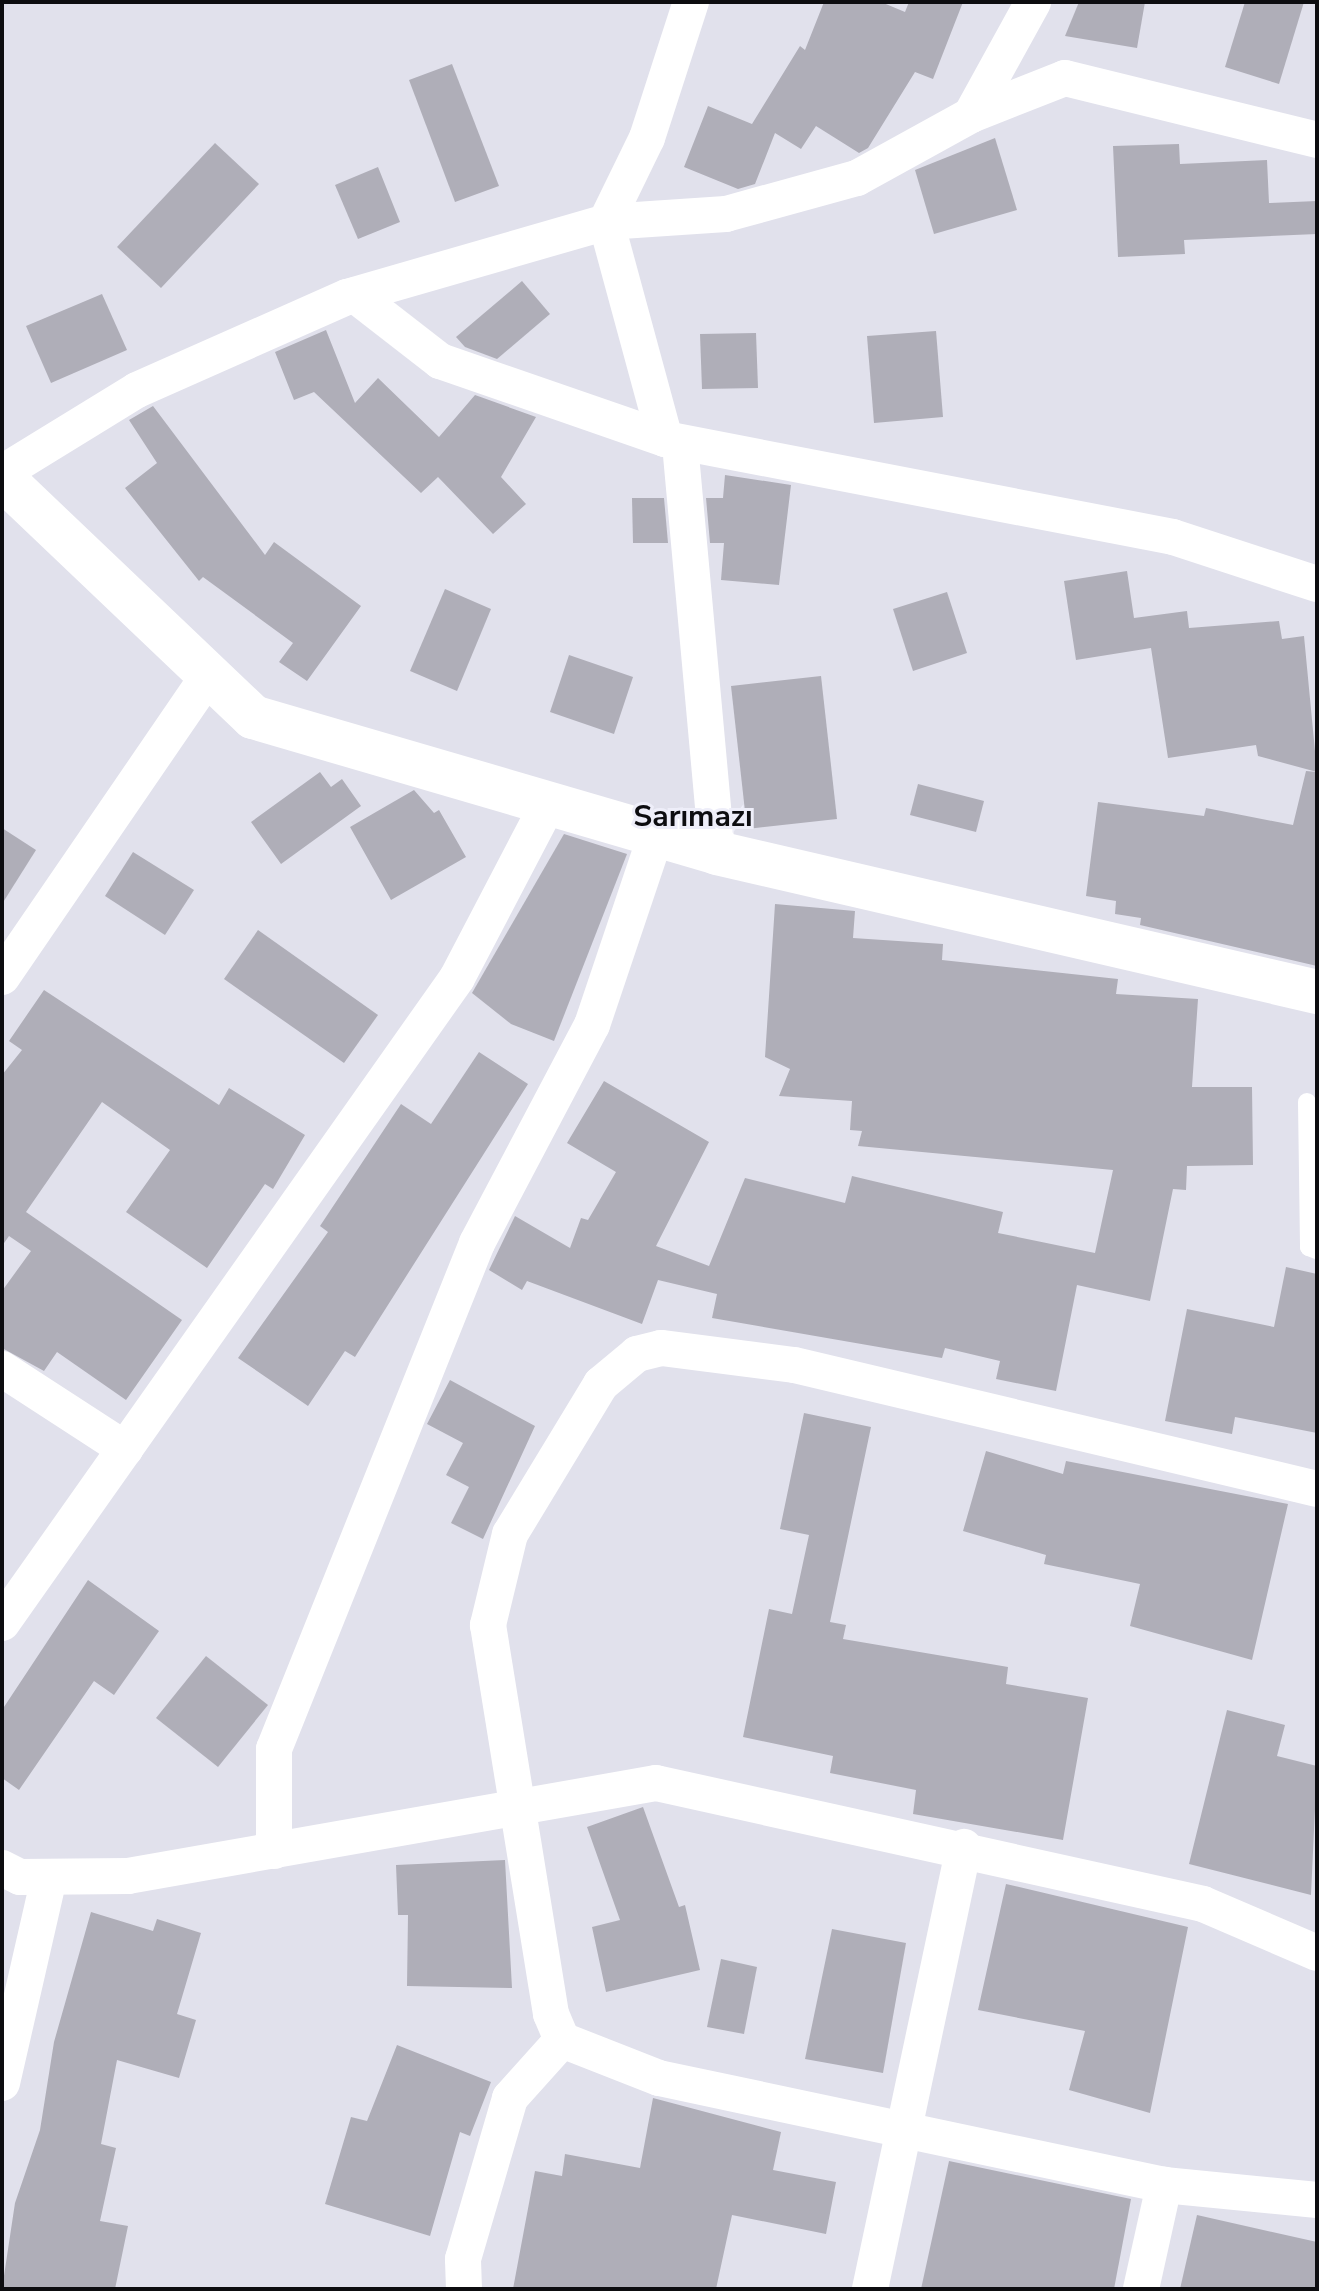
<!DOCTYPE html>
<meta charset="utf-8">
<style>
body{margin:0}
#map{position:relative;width:1319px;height:2291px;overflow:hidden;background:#e1e1ec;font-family:"Nunito Sans",sans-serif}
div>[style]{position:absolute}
.building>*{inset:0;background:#afaeb8}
.lane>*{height:18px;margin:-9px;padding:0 9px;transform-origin:9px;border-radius:9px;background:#fff}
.street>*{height:36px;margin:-18px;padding:0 18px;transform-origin:18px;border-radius:18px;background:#fff}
.secondary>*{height:44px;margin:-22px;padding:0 22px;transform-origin:22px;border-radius:22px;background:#fff}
span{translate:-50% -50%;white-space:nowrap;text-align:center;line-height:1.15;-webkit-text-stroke:6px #eeeef9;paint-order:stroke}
.district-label{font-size:30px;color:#0d0d10;font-weight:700}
.frame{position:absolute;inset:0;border:4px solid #0d0d10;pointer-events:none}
</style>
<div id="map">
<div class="building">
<i style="clip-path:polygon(824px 2px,881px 2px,905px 12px,909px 2px,963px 2px,933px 79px,915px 72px,868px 148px,859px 153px,816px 126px,801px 149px,775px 133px,755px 184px,738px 189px,684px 167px,708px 106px,752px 124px,800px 46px,805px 50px)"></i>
<i style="clip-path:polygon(1079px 2px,1145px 2px,1137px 48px,1065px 36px)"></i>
<i style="clip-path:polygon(1245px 2px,1304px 2px,1279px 84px,1225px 67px)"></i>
<i style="clip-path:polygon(452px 64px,499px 186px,455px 202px,409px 80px)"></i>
<i style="clip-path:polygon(995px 138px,1017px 210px,934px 234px,915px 170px)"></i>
<i style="clip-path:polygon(215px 143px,259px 184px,161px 288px,117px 247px)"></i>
<i style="clip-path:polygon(1179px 144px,1180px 164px,1267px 160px,1269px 203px,1317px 201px,1317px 234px,1184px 240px,1185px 254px,1118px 257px,1113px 146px)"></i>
<i style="clip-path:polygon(378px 167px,400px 222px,358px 239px,335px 185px)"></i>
<i style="clip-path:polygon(522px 281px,550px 314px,497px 359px,465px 347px,456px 337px)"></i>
<i style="clip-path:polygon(102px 294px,127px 350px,51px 383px,26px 326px)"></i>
<i style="clip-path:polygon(326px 330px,355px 403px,378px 378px,439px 437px,475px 395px,536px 417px,501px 477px,526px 504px,493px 534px,438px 477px,421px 493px,314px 392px,294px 400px,275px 352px)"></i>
<i style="clip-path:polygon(936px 331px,943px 417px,874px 423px,867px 336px)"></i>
<i style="clip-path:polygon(756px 333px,758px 388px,702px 389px,700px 334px)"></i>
<i style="clip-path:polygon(153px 406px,265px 555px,274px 542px,361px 606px,307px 681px,279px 662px,293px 643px,203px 577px,199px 581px,125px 488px,157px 463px,129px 420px)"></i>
<i style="clip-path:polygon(725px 475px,791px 485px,779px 585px,721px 580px,724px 543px,710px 543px,706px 498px,723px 498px)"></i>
<i style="clip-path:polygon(632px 498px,664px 498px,668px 543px,633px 543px)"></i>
<i style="clip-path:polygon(1127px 571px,1134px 618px,1187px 611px,1189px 628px,1279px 621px,1282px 639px,1304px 636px,1317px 772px,1258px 756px,1256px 745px,1168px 758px,1151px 648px,1076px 660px,1064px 581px)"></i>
<i style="clip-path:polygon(445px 589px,491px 609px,457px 691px,410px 671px)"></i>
<i style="clip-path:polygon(947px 592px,967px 653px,913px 671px,893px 609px)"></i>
<i style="clip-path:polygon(569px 655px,633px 677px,614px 734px,550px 712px)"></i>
<i style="clip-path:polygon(821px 676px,837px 819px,747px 829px,731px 686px)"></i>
<i style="clip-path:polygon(1306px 771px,1317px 772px,1317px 966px,1140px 925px,1141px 918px,1115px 914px,1116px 901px,1086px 896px,1098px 802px,1204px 816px,1206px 808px,1293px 825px)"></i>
<i style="clip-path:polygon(320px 772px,331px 787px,342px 779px,361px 806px,281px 864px,251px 822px)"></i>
<i style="clip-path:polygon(918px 784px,984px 801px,976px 832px,910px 815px)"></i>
<i style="clip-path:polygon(414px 790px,434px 813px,439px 810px,466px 857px,391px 900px,350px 827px)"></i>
<i style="clip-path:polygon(2px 828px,36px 850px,2px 904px)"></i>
<i style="clip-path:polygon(564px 834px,627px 854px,554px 1041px,511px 1024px,472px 993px)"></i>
<i style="clip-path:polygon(133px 852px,194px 890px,165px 935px,105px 896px)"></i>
<i style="clip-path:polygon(775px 904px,855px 911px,853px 938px,943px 944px,942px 960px,1118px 979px,1116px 994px,1198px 999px,1192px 1087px,1252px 1087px,1253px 1165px,1187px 1166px,1186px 1190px,1173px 1189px,1150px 1301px,1077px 1285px,1056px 1391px,996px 1379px,1000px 1361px,945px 1348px,942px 1358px,712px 1318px,717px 1294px,658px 1280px,642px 1324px,527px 1281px,522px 1290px,489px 1270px,515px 1216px,570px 1248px,581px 1218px,588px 1220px,616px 1172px,567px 1143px,604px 1081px,709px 1142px,656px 1246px,709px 1266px,745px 1178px,845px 1203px,852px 1176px,1003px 1212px,998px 1233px,1095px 1253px,1113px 1170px,858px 1146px,862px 1131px,850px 1130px,852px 1101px,779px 1096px,790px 1069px,765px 1057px)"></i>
<i style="clip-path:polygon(258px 930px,378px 1015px,344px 1063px,224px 979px)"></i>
<i style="clip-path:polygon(44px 990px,219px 1105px,229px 1088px,305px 1135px,273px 1189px,265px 1184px,207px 1268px,126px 1212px,170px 1150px,102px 1102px,26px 1212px,182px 1320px,126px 1400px,57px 1352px,44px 1371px,2px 1348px,2px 1291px,31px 1251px,9px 1236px,2px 1246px,2px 1075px,22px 1050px,9px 1041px)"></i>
<i style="clip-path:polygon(479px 1052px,528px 1084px,355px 1357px,345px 1351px,308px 1406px,238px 1358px,328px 1232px,320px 1226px,401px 1104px,431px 1124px)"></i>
<i style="clip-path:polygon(1286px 1267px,1317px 1274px,1317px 1433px,1235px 1417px,1232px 1434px,1165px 1421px,1187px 1309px,1274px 1327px)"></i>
<i style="clip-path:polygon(450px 1380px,535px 1426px,483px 1539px,451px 1523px,469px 1487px,446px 1475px,463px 1443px,427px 1424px)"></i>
<i style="clip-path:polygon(804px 1413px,871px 1427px,830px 1622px,846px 1625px,843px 1639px,1008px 1667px,1006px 1684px,1088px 1698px,1063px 1840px,913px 1814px,916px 1790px,830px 1773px,833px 1756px,743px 1737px,769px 1609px,792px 1614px,809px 1535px,780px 1529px)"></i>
<i style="clip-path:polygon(986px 1451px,1063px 1474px,1066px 1461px,1288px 1504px,1252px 1660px,1130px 1626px,1140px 1584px,1044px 1564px,1046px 1555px,963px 1531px)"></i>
<i style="clip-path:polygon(88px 1580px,159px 1631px,114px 1695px,94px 1681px,19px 1790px,2px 1778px,2px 1710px)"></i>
<i style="clip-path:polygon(206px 1656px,268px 1705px,218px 1767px,156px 1718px)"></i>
<i style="clip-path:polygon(1227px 1710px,1285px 1725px,1277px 1756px,1317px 1766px,1311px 1895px,1189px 1864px)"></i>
<i style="clip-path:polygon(643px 1807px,679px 1907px,685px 1905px,700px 1970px,606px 1992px,592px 1927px,620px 1920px,587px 1827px)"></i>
<i style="clip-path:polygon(505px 1860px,512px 1988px,407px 1986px,408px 1915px,398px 1915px,396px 1865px)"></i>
<i style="clip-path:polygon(1006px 1884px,1188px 1927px,1150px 2113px,1069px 2090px,1085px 2031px,978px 2010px)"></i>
<i style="clip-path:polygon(91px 1912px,153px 1931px,157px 1919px,201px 1933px,177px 2014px,196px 2020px,179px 2078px,117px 2060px,101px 2144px,116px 2148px,100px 2221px,128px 2226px,115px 2289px,2px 2289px,15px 2203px,40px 2130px,54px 2042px)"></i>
<i style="clip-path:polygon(832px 1929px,906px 1943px,883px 2073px,805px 2059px)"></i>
<i style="clip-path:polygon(721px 1959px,757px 1967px,744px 2034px,707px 2027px)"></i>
<i style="clip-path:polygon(397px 2045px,491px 2082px,470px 2136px,460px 2132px,430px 2236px,325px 2204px,351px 2117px,367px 2121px)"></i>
<i style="clip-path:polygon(653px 2098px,781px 2132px,773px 2170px,836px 2182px,826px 2234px,732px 2215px,716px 2289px,513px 2289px,535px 2171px,562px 2176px,565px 2154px,640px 2168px)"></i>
<i style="clip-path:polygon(949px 2161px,1131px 2199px,1114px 2289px,921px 2289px)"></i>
<i style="clip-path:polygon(1197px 2215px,1317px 2242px,1317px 2289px,1180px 2289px)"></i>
</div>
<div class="lane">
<i style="left:1307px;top:1102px;width:145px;rotate:89.2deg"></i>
<i style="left:1309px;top:1247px;width:9px;rotate:21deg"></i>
</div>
<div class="street">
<i style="left:971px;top:115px;width:129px;rotate:-61.2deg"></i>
<i style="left:355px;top:295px;width:108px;rotate:37.8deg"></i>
<i style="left:440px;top:361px;width:238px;rotate:19.1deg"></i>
<i style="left:665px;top:439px;width:517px;rotate:10.92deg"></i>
<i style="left:1173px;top:537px;width:151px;rotate:18.1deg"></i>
<i style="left:665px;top:439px;width:225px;rotate:-105.2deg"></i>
<i style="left:606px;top:222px;width:120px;rotate:-3.8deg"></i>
<i style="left:726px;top:214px;width:136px;rotate:-15.4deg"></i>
<i style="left:857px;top:178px;width:130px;rotate:-28.9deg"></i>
<i style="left:971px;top:115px;width:101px;rotate:-21.5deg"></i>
<i style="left:1065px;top:78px;width:260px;rotate:13.8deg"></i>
<i style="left:680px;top:444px;width:411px;rotate:84.8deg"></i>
<i style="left:2px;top:473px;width:158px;rotate:-31.6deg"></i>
<i style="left:137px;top:390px;width:230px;rotate:-23.9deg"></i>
<i style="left:347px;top:297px;width:270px;rotate:-16.1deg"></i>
<i style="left:606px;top:222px;width:93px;rotate:-64deg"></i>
<i style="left:647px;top:138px;width:143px;rotate:-72.1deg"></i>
<i style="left:2px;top:977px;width:366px;rotate:-55.6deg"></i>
<i style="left:2px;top:1369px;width:147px;rotate:33deg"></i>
<i style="left:1317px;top:1489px;width:537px;rotate:-166.66deg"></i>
<i style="left:794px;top:1365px;width:134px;rotate:-172.7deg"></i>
<i style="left:661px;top:1348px;width:25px;rotate:166deg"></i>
<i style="left:637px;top:1354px;width:47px;rotate:140.2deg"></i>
<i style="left:601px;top:1384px;width:175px;rotate:121.2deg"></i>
<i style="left:510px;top:1534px;width:94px;rotate:103.6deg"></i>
<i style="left:488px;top:1625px;width:394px;rotate:80.8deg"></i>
<i style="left:551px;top:2014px;width:28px;rotate:67deg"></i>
<i style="left:562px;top:2040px;width:104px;rotate:21.4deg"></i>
<i style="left:659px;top:2078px;width:516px;rotate:11.96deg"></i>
<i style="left:1164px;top:2185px;width:154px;rotate:5.6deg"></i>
<i style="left:2px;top:1623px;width:789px;rotate:-54.8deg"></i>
<i style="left:457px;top:978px;width:199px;rotate:-62.4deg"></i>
<i style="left:274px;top:1851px;width:102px;rotate:-90deg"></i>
<i style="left:274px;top:1749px;width:545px;rotate:-68.14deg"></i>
<i style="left:477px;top:1243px;width:246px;rotate:-62.2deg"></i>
<i style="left:592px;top:1025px;width:200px;rotate:-71.4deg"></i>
<i style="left:2px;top:1868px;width:20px;rotate:27deg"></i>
<i style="left:20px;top:1877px;width:108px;rotate:-0.5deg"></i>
<i style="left:128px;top:1876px;width:536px;rotate:-9.99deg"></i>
<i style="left:656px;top:1783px;width:560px;rotate:12.47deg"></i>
<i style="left:1203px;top:1904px;width:124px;rotate:23.3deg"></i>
<i style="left:2px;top:2083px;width:211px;rotate:-77.1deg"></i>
<i style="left:464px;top:2289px;width:30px;rotate:-92deg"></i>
<i style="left:463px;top:2259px;width:168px;rotate:-73.7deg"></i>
<i style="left:510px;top:2098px;width:78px;rotate:-48.1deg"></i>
<i style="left:870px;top:2289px;width:452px;rotate:-78deg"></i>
<i style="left:1141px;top:2289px;width:107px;rotate:-77.5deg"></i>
</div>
<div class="secondary">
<i style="left:2px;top:478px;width:347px;rotate:43.6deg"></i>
<i style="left:253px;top:717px;width:484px;rotate:16.3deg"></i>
<i style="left:717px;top:853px;width:616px;rotate:13.04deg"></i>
</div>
<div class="district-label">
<span style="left:693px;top:817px">Sarımazı</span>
</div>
<div class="frame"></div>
</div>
